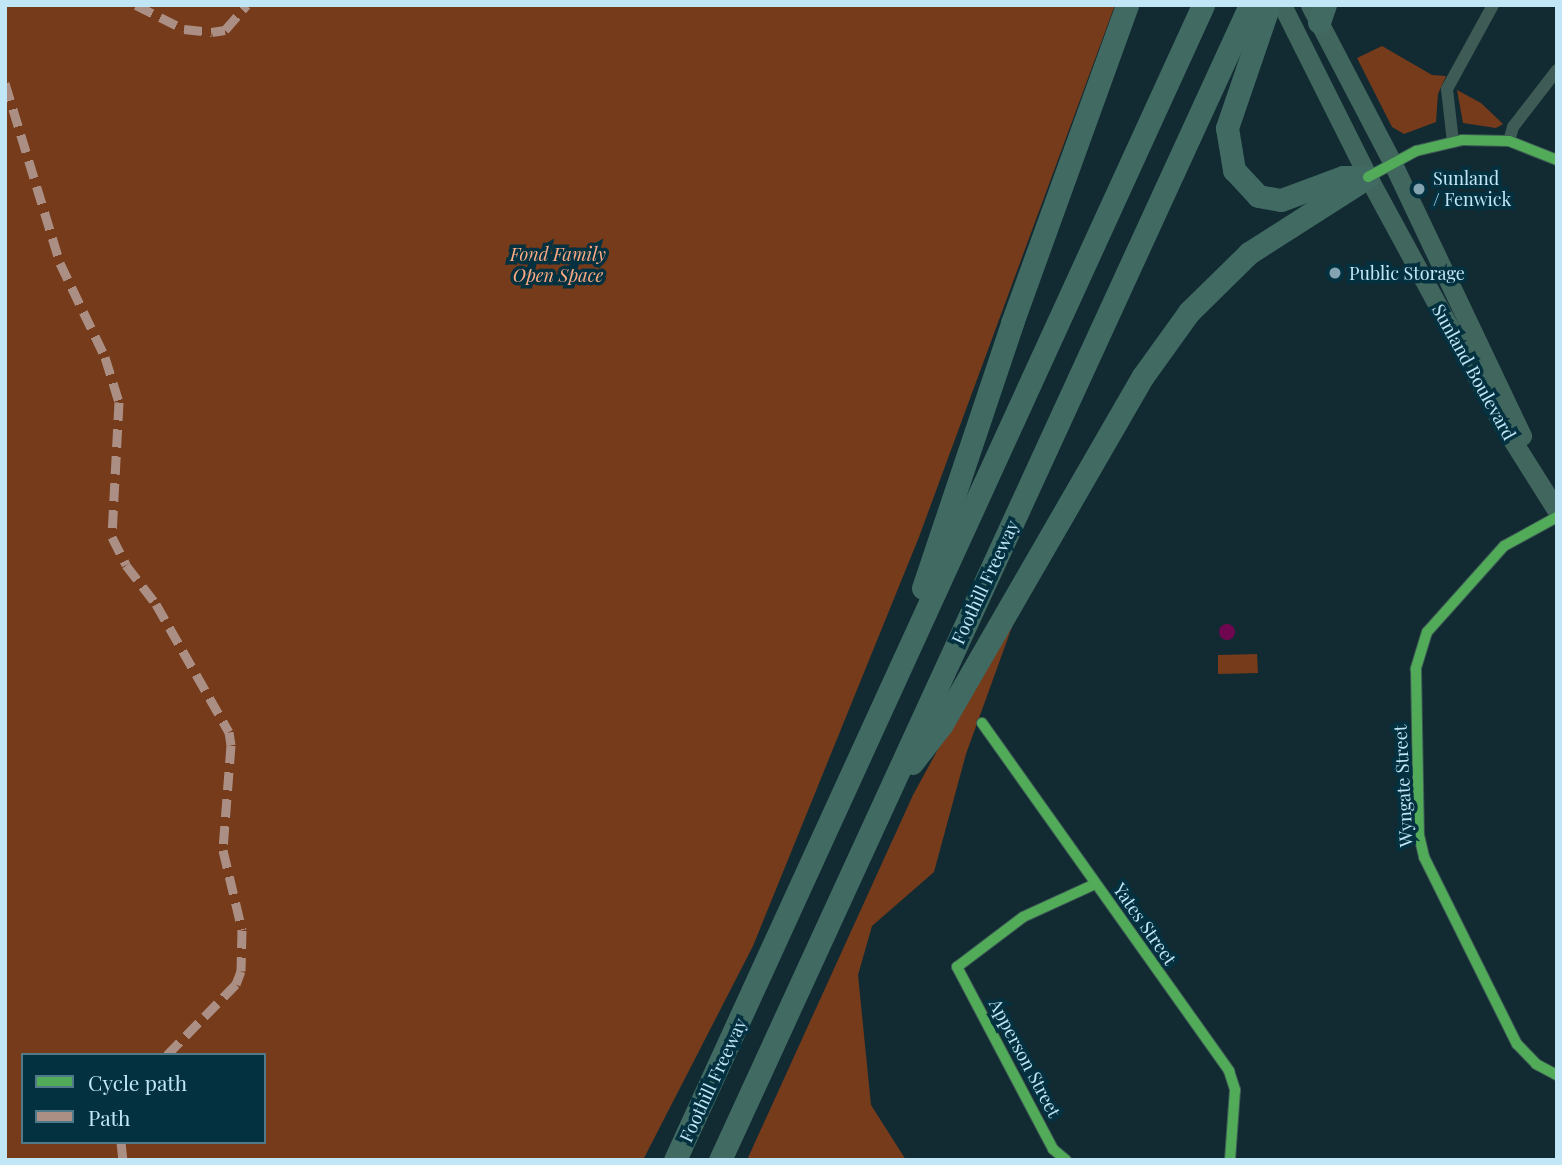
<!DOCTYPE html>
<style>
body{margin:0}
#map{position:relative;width:1562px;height:1165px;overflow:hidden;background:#122a32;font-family:"Playfair Display",serif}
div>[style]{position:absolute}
.green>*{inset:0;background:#753b1b}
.water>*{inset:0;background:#6e0750}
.round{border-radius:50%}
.minor>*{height:12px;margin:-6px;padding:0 6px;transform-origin:6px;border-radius:6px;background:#3e5c55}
.primary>*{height:19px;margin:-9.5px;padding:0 9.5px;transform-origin:9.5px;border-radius:9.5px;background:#41665e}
.motorway>*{height:23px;margin:-11.5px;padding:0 11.5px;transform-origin:11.5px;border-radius:11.5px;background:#406a62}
.quiet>*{height:9px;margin-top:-4.5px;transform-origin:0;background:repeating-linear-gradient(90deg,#ac8f84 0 18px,transparent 0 27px)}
.cycleway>*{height:10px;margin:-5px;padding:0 5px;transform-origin:5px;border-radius:5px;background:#51ab58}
.dots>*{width:19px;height:19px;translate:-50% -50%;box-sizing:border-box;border:4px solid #043140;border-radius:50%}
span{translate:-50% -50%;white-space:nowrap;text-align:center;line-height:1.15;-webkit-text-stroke:7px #043140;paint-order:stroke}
.poi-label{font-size:18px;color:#c1e6f6}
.left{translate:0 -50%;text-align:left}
.park-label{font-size:18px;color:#feab83;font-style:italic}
.street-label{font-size:18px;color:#c1e6f6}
.frame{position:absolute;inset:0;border:7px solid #c1e6f6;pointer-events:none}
.legend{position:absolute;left:21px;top:1053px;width:245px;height:91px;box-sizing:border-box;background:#043140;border:2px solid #507989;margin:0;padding:9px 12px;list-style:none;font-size:21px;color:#c1e6f6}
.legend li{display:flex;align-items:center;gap:14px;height:35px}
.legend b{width:35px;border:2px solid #507989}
</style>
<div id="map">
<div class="green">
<i style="clip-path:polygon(evenodd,5px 5px,1115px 5px,919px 537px,753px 946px,643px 1160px,5px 1160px,5px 5px,23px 1055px,264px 1055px,264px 1142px,23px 1142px,23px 1055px)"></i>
<i style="clip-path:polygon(1382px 46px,1432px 75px,1446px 76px,1438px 94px,1436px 122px,1404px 134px,1392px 127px,1357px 58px)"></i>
<i style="clip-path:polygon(1457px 90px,1481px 103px,1503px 124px,1496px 128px,1463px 123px)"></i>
<i style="clip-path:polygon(1026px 588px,966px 754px,934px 872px,872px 926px,858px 975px,871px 1105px,906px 1160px,747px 1160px,913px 795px)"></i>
<i style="clip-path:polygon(1257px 654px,1258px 673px,1218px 674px,1218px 655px)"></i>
</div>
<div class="water">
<i class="round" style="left:1219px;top:624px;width:16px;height:16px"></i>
</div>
<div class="minor">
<i style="left:1509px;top:141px;width:15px;rotate:-74deg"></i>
<i style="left:1513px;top:127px;width:72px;rotate:-52.3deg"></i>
<i style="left:1453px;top:142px;width:53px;rotate:-96.5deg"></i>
<i style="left:1447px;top:89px;width:96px;rotate:-61.3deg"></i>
<i style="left:1368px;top:177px;width:55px;rotate:-28.4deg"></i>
<i style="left:1416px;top:151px;width:47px;rotate:-13.4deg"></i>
<i style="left:1462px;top:140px;width:47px;rotate:1.2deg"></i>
<i style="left:1509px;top:141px;width:52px;rotate:21.6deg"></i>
<i style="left:1557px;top:517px;width:60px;rotate:151.3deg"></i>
<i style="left:1504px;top:546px;width:115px;rotate:131.8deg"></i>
<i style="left:1427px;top:632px;width:39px;rotate:107deg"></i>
<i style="left:1416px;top:669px;width:166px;rotate:89deg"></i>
<i style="left:1419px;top:835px;width:23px;rotate:77deg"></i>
<i style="left:1424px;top:857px;width:209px;rotate:63.6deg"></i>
<i style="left:1517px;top:1044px;width:28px;rotate:46deg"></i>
<i style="left:1536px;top:1064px;width:24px;rotate:28deg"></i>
<i style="left:982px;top:723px;width:427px;rotate:54.6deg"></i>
<i style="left:1229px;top:1071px;width:20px;rotate:72deg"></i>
<i style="left:1235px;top:1090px;width:70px;rotate:94.1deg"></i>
<i style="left:1066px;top:1160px;width:17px;rotate:-140deg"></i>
<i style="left:1053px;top:1149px;width:206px;rotate:-117.8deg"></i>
<i style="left:957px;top:967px;width:83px;rotate:-37.1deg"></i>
<i style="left:1023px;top:917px;width:79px;rotate:-24.6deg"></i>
</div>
<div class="primary">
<i style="left:1282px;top:5px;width:192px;rotate:63.4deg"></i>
<i style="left:1368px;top:177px;width:285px;rotate:61.5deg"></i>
<i style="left:1504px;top:427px;width:99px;rotate:57.8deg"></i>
<i style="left:1310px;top:5px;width:179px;rotate:62.4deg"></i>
<i style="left:1393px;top:164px;width:301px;rotate:64.6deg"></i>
</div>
<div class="motorway">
<i style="left:1269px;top:5px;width:130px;rotate:108.9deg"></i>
<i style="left:1227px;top:128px;width:43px;rotate:80.5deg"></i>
<i style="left:1234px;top:170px;width:35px;rotate:47deg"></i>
<i style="left:1258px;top:196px;width:23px;rotate:10deg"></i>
<i style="left:1281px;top:200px;width:66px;rotate:-20.4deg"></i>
<i style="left:1343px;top:177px;width:13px"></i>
<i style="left:1319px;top:22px;width:18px;rotate:-71deg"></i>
<i style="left:923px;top:588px;width:280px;rotate:-71.4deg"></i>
<i style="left:1012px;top:323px;width:338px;rotate:-70.1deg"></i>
<i style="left:912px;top:763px;width:49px;rotate:-52.4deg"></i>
<i style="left:942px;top:724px;width:402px;rotate:-60deg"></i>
<i style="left:1143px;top:376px;width:79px;rotate:-54.3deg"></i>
<i style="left:1189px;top:312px;width:84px;rotate:-44.5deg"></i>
<i style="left:1249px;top:253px;width:141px;rotate:-32.6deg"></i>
<i style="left:675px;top:1160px;width:1270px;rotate:-65.43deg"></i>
<i style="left:720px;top:1160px;width:1271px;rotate:-65.35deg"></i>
</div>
<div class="quiet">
<i style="left:136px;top:5px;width:54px;rotate:26.6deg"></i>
<i style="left:184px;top:29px;width:28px;rotate:6deg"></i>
<i style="left:212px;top:32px;width:13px;rotate:-9deg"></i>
<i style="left:225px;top:30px;width:33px;rotate:-49deg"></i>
<i style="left:5px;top:83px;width:188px;rotate:73deg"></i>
<i style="left:60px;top:263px;width:104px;rotate:64.4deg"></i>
<i style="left:105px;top:357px;width:47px;rotate:72.7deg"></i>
<i style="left:119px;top:402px;width:135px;rotate:93deg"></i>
<i style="left:112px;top:537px;width:31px;rotate:63deg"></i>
<i style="left:126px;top:565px;width:49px;rotate:52.4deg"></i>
<i style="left:156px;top:604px;width:147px;rotate:60.3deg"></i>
<i style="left:229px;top:732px;width:13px;rotate:81deg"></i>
<i style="left:231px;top:745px;width:105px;rotate:94.4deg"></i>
<i style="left:223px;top:850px;width:82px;rotate:76.6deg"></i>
<i style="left:242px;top:930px;width:41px;rotate:91.4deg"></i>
<i style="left:241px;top:971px;width:14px;rotate:111deg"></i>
<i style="left:236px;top:984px;width:99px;rotate:134.2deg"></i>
<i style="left:121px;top:1142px;width:18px;rotate:84deg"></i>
</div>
<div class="cycleway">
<i style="left:1368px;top:177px;width:55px;rotate:-28.4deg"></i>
<i style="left:1416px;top:151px;width:47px;rotate:-13.4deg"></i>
<i style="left:1462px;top:140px;width:47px;rotate:1.2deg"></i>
<i style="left:1509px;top:141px;width:52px;rotate:21.6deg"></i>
<i style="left:1557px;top:517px;width:60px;rotate:151.3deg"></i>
<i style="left:1504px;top:546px;width:115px;rotate:131.8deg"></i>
<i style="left:1427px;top:632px;width:39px;rotate:107deg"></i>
<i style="left:1416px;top:669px;width:166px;rotate:89deg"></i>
<i style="left:1419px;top:835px;width:23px;rotate:77deg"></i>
<i style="left:1424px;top:857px;width:209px;rotate:63.6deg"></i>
<i style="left:1517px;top:1044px;width:28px;rotate:46deg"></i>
<i style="left:1536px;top:1064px;width:24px;rotate:28deg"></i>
<i style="left:982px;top:723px;width:427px;rotate:54.6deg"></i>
<i style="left:1229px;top:1071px;width:20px;rotate:72deg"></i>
<i style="left:1235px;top:1090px;width:70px;rotate:94.1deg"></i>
<i style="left:1066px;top:1160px;width:17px;rotate:-140deg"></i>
<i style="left:1053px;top:1149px;width:206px;rotate:-117.8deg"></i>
<i style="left:957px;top:967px;width:83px;rotate:-37.1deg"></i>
<i style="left:1023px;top:917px;width:79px;rotate:-24.6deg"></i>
</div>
<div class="dots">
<i style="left:1419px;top:189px;background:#84a4b1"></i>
<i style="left:1335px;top:273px;background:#84a4b1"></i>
</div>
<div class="poi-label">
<span class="left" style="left:1433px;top:189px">Sunland<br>/ Fenwick</span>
<span class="left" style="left:1349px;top:273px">Public Storage</span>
</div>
<div class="park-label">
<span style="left:558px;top:265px">Fond Family<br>Open Space</span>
</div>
<div class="street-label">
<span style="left:1474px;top:372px;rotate:61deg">Sunland Boulevard</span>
<span style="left:985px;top:582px;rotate:-65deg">Foothill Freeway</span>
<span style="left:1403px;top:786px;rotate:-93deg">Wyngate Street</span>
<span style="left:1145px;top:924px;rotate:55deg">Yates Street</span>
<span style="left:1025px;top:1058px;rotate:62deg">Apperson Street</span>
<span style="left:713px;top:1080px;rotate:-65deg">Foothill Freeway</span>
</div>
<div class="frame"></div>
<ul class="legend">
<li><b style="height:9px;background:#51ab58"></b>Cycle path</li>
<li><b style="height:9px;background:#ac8f84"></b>Path</li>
</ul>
</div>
